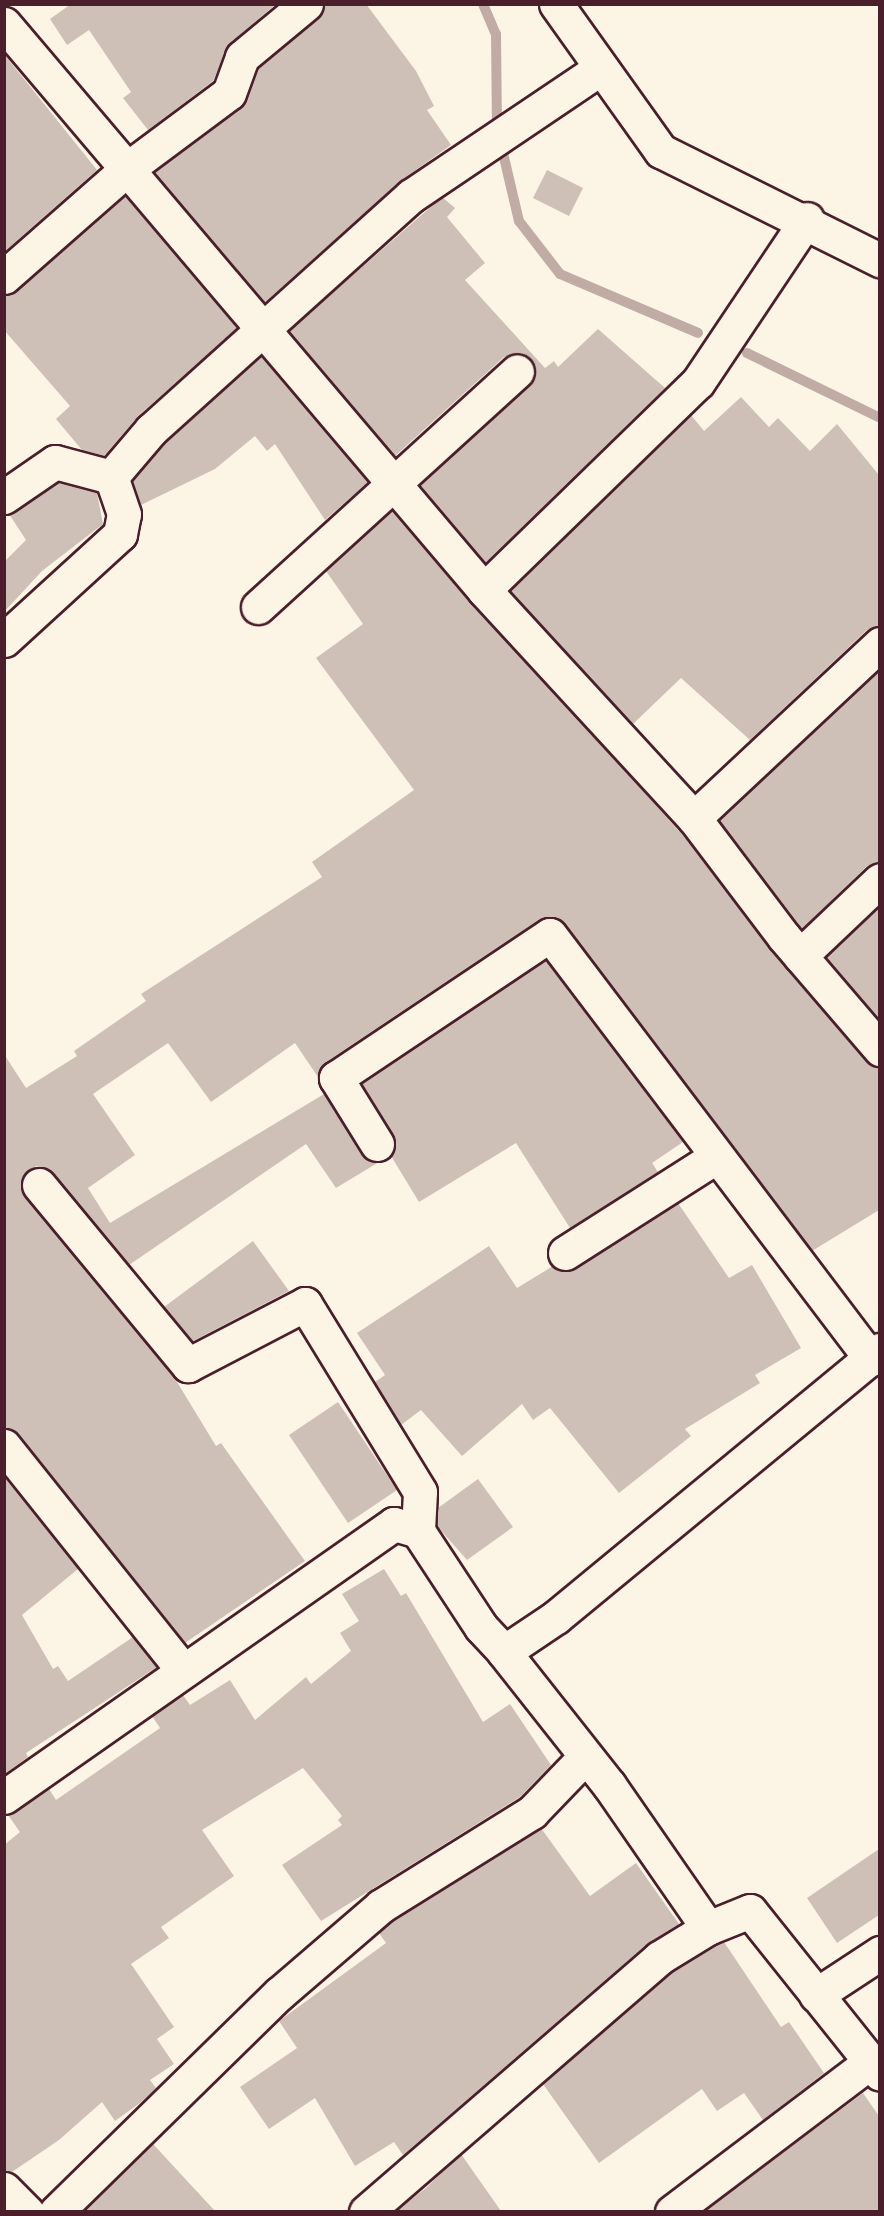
<!DOCTYPE html>
<style>
body{margin:0}
#map{position:relative;width:884px;height:2216px;overflow:hidden;background:#fcf5e5;font-family:"Shantell Sans",sans-serif}
div>[style]{position:absolute}
.stream>*{height:10px;margin:-5px;padding:0 5px;transform-origin:5px;border-radius:5px;background:#c0aca5}
.building>*{inset:0;background:#cfc0b7}
.roads{filter:drop-shadow(2px 0 #4a1f2b) drop-shadow(-2px 0 #4a1f2b) drop-shadow(0 2px #4a1f2b) drop-shadow(0 -2px #4a1f2b)}
.street>*{height:33px;margin:-16.5px;padding:0 16.5px;transform-origin:16.5px;border-radius:16.5px;background:#fcf5e5}
.secondary>*{height:33px;margin:-16.5px;padding:0 16.5px;transform-origin:16.5px;border-radius:16.5px;background:#fcf5e5}
span{translate:-50% -50%;white-space:nowrap;text-align:center;line-height:1.15;-webkit-text-stroke:6px #fcf5e5;paint-order:stroke}
.frame{position:absolute;inset:0;border:6px solid #4a1f2b;pointer-events:none}
</style>
<div id="map">
<div class="stream">
<i style="left:483px;top:4px;width:33px;rotate:67deg"></i>
<i style="left:496px;top:34px;width:93px;rotate:89.4deg"></i>
<i style="left:503px;top:153px;width:70px;rotate:76.8deg"></i>
<i style="left:519px;top:221px;width:67px;rotate:52.3deg"></i>
<i style="left:560px;top:274px;width:150px;rotate:23.1deg"></i>
<i style="left:747px;top:353px;width:148px;rotate:26deg"></i>
</div>
<div class="building">
<i style="clip-path:polygon(71px 4px,276px 4px,230px 43px,213px 81px,148px 130px,123px 98px,131px 92px,89px 30px,67px 45px,50px 19px)"></i>
<i style="clip-path:polygon(324px 4px,366px 4px,416px 71px,434px 106px,427px 110px,451px 145px,399px 182px,265px 302px,154px 172px,240px 108px,258px 68px,318px 18px)"></i>
<i style="clip-path:polygon(4px 54px,97px 170px,4px 252px)"></i>
<i style="clip-path:polygon(547px 170px,583px 188px,569px 216px,533px 198px)"></i>
<i style="clip-path:polygon(125px 196px,237px 328px,138px 416px,104px 456px,82px 450px,56px 419px,70px 406px,4px 330px,4px 295px,16px 291px)"></i>
<i style="clip-path:polygon(442px 197px,455px 208px,447px 217px,485px 263px,465px 280px,545px 368px,554px 361px,558px 367px,598px 329px,665px 388px,485px 563px,420px 485px,530px 385px,535px 376px,531px 359px,522px 353px,504px 357px,395px 456px,289px 331px)"></i>
<i style="clip-path:polygon(261px 356px,368px 482px,325px 520px,275px 444px,267px 451px,255px 436px,215px 469px,141px 505px,132px 481px,164px 443px)"></i>
<i style="clip-path:polygon(741px 397px,769px 427px,778px 418px,810px 451px,837px 424px,879px 475px,879px 626px,867px 630px,750px 740px,681px 678px,633px 724px,510px 591px,691px 415px,704px 431px)"></i>
<i style="clip-path:polygon(58px 482px,97px 493px,103px 524px,42px 571px,4px 612px,4px 562px,26px 540px,9px 514px)"></i>
<i style="clip-path:polygon(392px 510px,686px 839px,770px 949px,866px 1061px,879px 1067px,879px 1210px,812px 1251px,557px 918px,540px 919px,326px 1062px,318px 1077px,295px 1043px,211px 1102px,168px 1043px,93px 1094px,135px 1155px,88px 1188px,110px 1223px,324px 1094px,361px 1154px,379px 1162px,336px 1188px,306px 1144px,129px 1265px,53px 1173px,36px 1166px,22px 1178px,25px 1197px,174px 1377px,216px 1446px,221px 1443px,305px 1561px,185px 1643px,19px 1434px,4px 1428px,4px 1054px,26px 1088px,77px 1056px,74px 1051px,146px 1001px,141px 994px,322px 877px,312px 862px,414px 790px,316px 658px,363px 624px,326px 571px)"></i>
<i style="clip-path:polygon(879px 670px,879px 862px,867px 866px,802px 929px,719px 820px)"></i>
<i style="clip-path:polygon(879px 906px,879px 1020px,826px 957px)"></i>
<i style="clip-path:polygon(546px 960px,683px 1142px,652px 1163px,658px 1172px,570px 1228px,516px 1143px,419px 1202px,391px 1156px,393px 1134px,362px 1084px)"></i>
<i style="clip-path:polygon(678px 1203px,729px 1278px,752px 1265px,801px 1348px,755px 1375px,760px 1383px,685px 1429px,691px 1436px,619px 1493px,550px 1408px,533px 1420px,522px 1404px,462px 1456px,421px 1410px,401px 1425px,375px 1382px,385px 1375px,357px 1333px,489px 1246px,517px 1288px,553px 1266px,575px 1269px)"></i>
<i style="clip-path:polygon(253px 1241px,289px 1291px,193px 1341px,164px 1307px)"></i>
<i style="clip-path:polygon(338px 1402px,397px 1490px,348px 1523px,289px 1435px)"></i>
<i style="clip-path:polygon(4px 1477px,78px 1569px,22px 1615px,53px 1669px,58px 1666px,68px 1681px,133px 1637px,157px 1667px,26px 1753px,28px 1757px,4px 1774px)"></i>
<i style="clip-path:polygon(478px 1479px,513px 1527px,467px 1560px,437px 1526px,438px 1508px)"></i>
<i style="clip-path:polygon(384px 1569px,401px 1596px,406px 1593px,483px 1722px,510px 1704px,551px 1765px,520px 1797px,321px 1921px,282px 1865px,342px 1825px,338px 1820px,342px 1816px,303px 1768px,202px 1830px,234px 1876px,161px 1927px,169px 1938px,131px 1964px,174px 2027px,157px 2039px,174px 2064px,150px 2080px,156px 2088px,140px 2103px,115px 2121px,102px 2102px,59px 2140px,12px 2172px,4px 2171px,4px 1845px,20px 1832px,8px 1815px,49px 1789px,56px 1800px,160px 1728px,152px 1716px,183px 1695px,190px 1705px,230px 1680px,255px 1720px,306px 1677px,311px 1684px,351px 1651px,340px 1633px,359px 1621px,342px 1594px)"></i>
<i style="clip-path:polygon(541px 1828px,590px 1896px,636px 1863px,679px 1924px,647px 1944px,403px 2155px,394px 2142px,355px 2166px,315px 2098px,269px 2129px,240px 2087px,297px 2048px,279px 2021px,386px 1943px,379px 1933px,392px 1921px)"></i>
<i style="clip-path:polygon(879px 1849px,879px 1915px,837px 1943px,807px 1898px)"></i>
<i style="clip-path:polygon(724px 1942px,781px 2027px,789px 2022px,824px 2073px,763px 2120px,744px 2093px,717px 2111px,702px 2089px,599px 2163px,543px 2084px,670px 1973px)"></i>
<i style="clip-path:polygon(863px 2093px,879px 2116px,879px 2211px,705px 2211px)"></i>
<i style="clip-path:polygon(153px 2144px,215px 2211px,83px 2211px)"></i>
<i style="clip-path:polygon(461px 2154px,501px 2211px,395px 2211px,426px 2188px)"></i>
</div>
<div class="roads">
<div class="street">
<i style="left:4px;top:24px;width:742px;rotate:49.7deg"></i>
<i style="left:484px;top:590px;width:310px;rotate:47.4deg"></i>
<i style="left:4px;top:277px;width:164px;rotate:-41.3deg"></i>
<i style="left:127px;top:169px;width:127px;rotate:-36.7deg"></i>
<i style="left:229px;top:93px;width:38px;rotate:-70deg"></i>
<i style="left:242px;top:57px;width:83px;rotate:-39.6deg"></i>
<i style="left:4px;top:497px;width:62px;rotate:-34.5deg"></i>
<i style="left:55px;top:462px;width:58px;rotate:15deg"></i>
<i style="left:484px;top:590px;width:298px;rotate:-44.2deg"></i>
<i style="left:698px;top:382px;width:196px;rotate:-56.2deg"></i>
<i style="left:258px;top:607px;width:350px;rotate:-42.3deg"></i>
<i style="left:4px;top:640px;width:157px;rotate:-42.4deg"></i>
<i style="left:120px;top:534px;width:20px;rotate:-79deg"></i>
<i style="left:124px;top:514px;width:39px;rotate:-109deg"></i>
<i style="left:111px;top:477px;width:62px;rotate:-49.6deg"></i>
<i style="left:151px;top:430px;width:350px;rotate:-42deg"></i>
<i style="left:411px;top:196px;width:227px;rotate:-34deg"></i>
<i style="left:880px;top:644px;width:255px;rotate:136.9deg"></i>
<i style="left:694px;top:818px;width:149px;rotate:52.9deg"></i>
<i style="left:784px;top:937px;width:148px;rotate:49.4deg"></i>
<i style="left:800px;top:956px;width:110px;rotate:-43.5deg"></i>
<i style="left:377px;top:1144px;width:78px;rotate:-121.8deg"></i>
<i style="left:336px;top:1078px;width:257px;rotate:-33.8deg"></i>
<i style="left:550px;top:935px;width:532px;rotate:52.87deg"></i>
<i style="left:39px;top:1185px;width:234px;rotate:50.4deg"></i>
<i style="left:188px;top:1365px;width:132px;rotate:-27.5deg"></i>
<i style="left:305px;top:1304px;width:220px;rotate:58.5deg"></i>
<i style="left:420px;top:1492px;width:39px;rotate:93deg"></i>
<i style="left:565px;top:1253px;width:177px;rotate:-32.5deg"></i>
<i style="left:4px;top:1446px;width:285px;rotate:51.4deg"></i>
<i style="left:4px;top:1797px;width:476px;rotate:-35deg"></i>
<i style="left:394px;top:1524px;width:25px;rotate:16deg"></i>
<i style="left:418px;top:1531px;width:115px;rotate:56.7deg"></i>
<i style="left:481px;top:1627px;width:34px;rotate:47deg"></i>
<i style="left:504px;top:1652px;width:63px;rotate:-33.9deg"></i>
<i style="left:556px;top:1617px;width:420px;rotate:-39.5deg"></i>
<i style="left:708px;top:1928px;width:45px;rotate:-22deg"></i>
<i style="left:750px;top:1911px;width:208px;rotate:51.4deg"></i>
<i style="left:816px;top:1995px;width:77px;rotate:-33.3deg"></i>
<i style="left:4px;top:2189px;width:33px;rotate:45deg"></i>
<i style="left:56px;top:2212px;width:313px;rotate:-44.4deg"></i>
<i style="left:280px;top:1993px;width:133px;rotate:-40.7deg"></i>
<i style="left:381px;top:1906px;width:178px;rotate:-31.9deg"></i>
<i style="left:532px;top:1812px;width:76px;rotate:-46.1deg"></i>
<i style="left:366px;top:2212px;width:388px;rotate:-40.9deg"></i>
<i style="left:659px;top:1958px;width:57px;rotate:-31.5deg"></i>
<i style="left:708px;top:1928px;width:174px;rotate:-124.7deg"></i>
<i style="left:609px;top:1785px;width:169px;rotate:-128.3deg"></i>
<i style="left:672px;top:2212px;width:248px;rotate:-37.1deg"></i>
</div>
<div class="secondary">
<i style="left:556px;top:4px;width:181px;rotate:54.5deg"></i>
<i style="left:661px;top:151px;width:245px;rotate:26.5deg"></i>
</div>
</div>
<div class="frame"></div>
</div>
